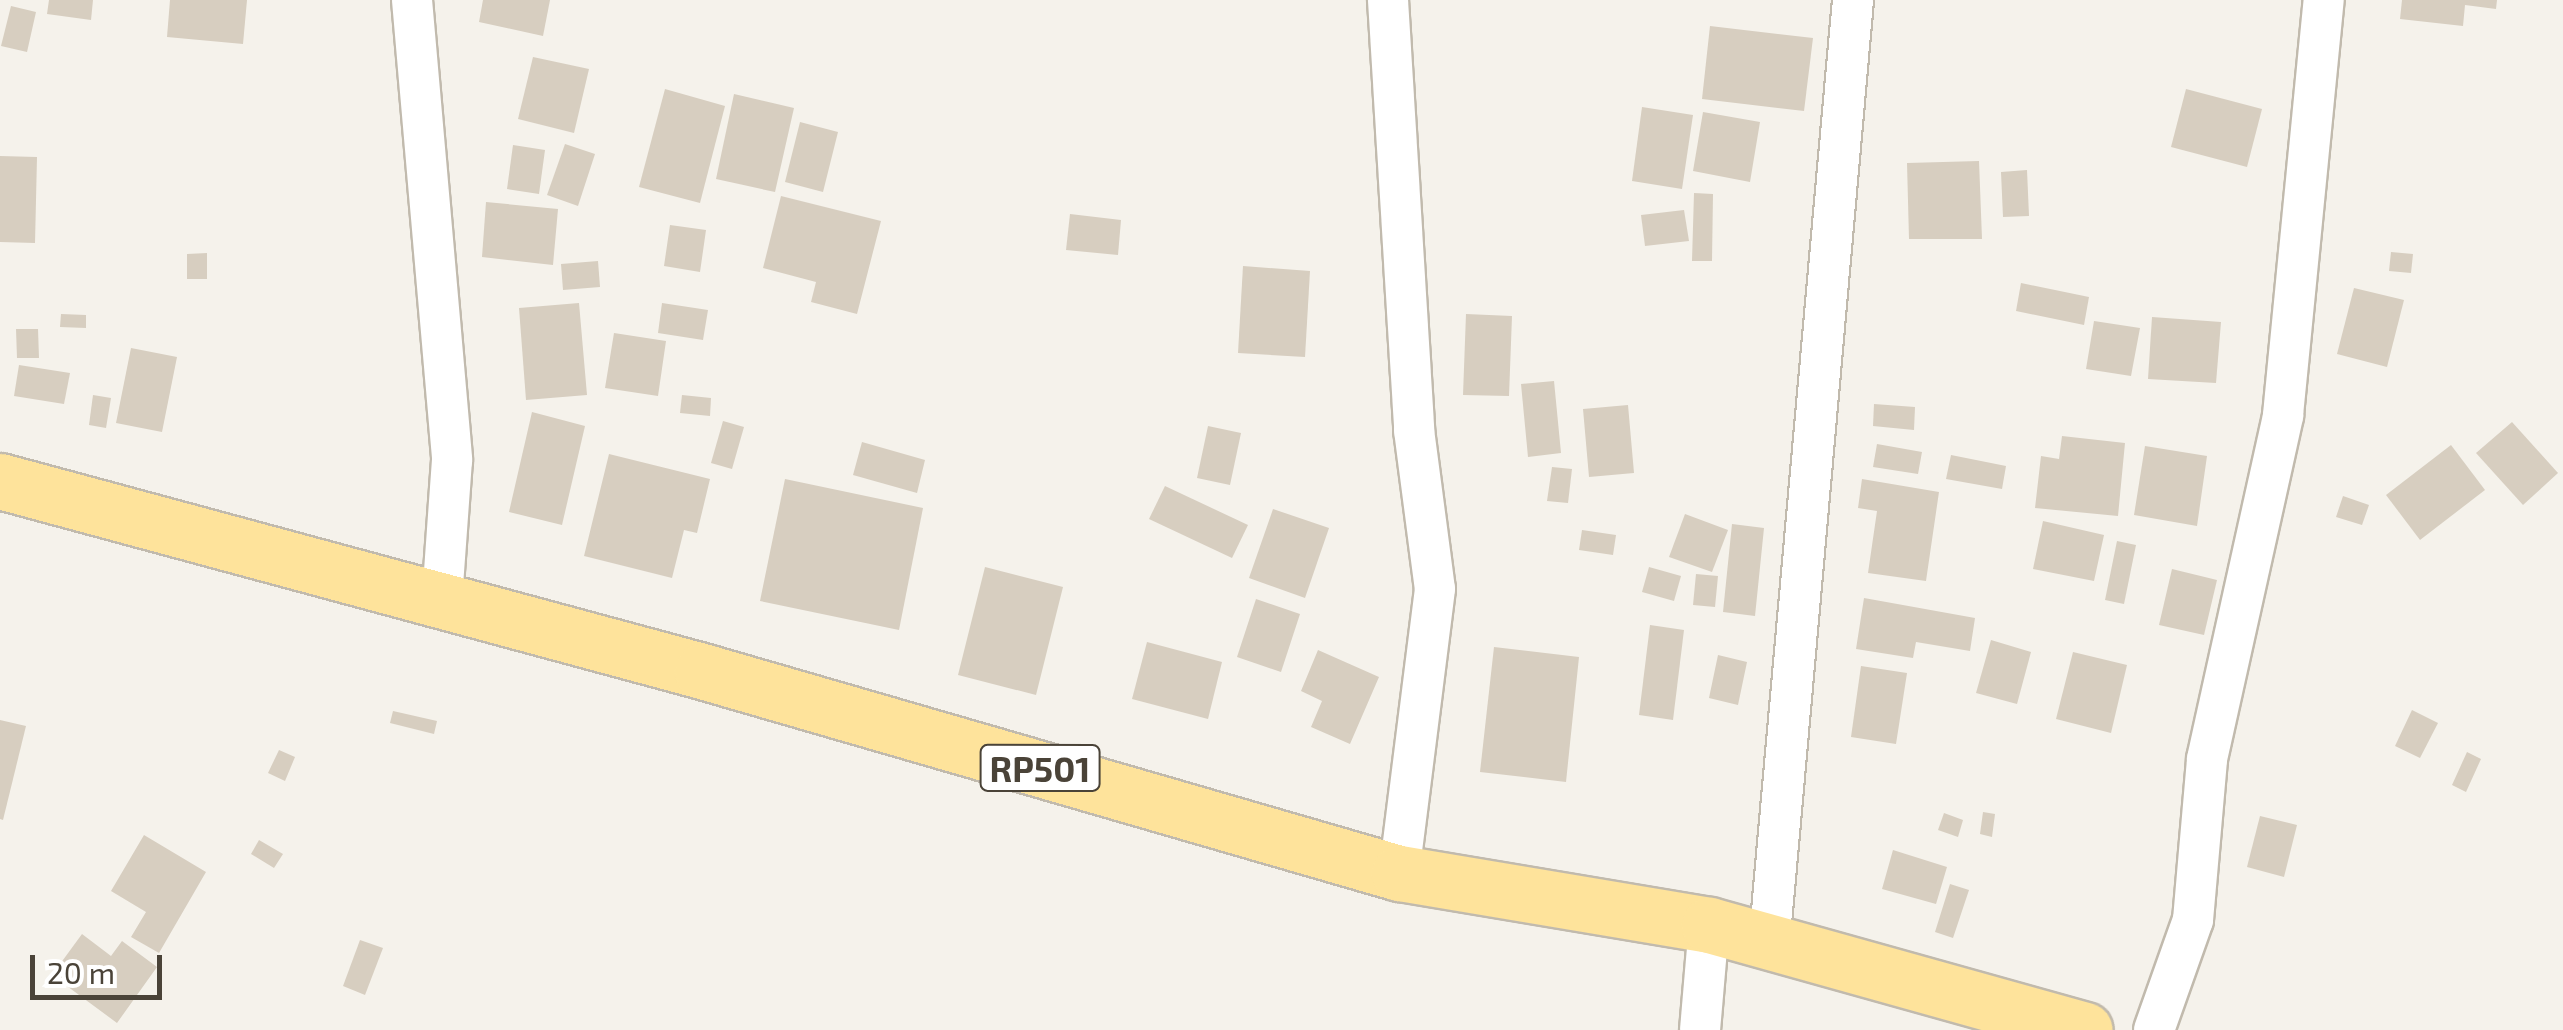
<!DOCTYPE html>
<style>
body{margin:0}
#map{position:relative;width:2563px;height:1030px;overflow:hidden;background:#f5f2eb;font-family:"Exo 2",sans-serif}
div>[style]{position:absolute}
.building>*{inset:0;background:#d7cec0}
.roads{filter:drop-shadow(2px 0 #c1baad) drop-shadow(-2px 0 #c1baad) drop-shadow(0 2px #c1baad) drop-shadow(0 -2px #c1baad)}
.minor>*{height:40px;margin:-20px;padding:0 20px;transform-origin:20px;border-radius:20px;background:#fff}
.primary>*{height:55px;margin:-27.5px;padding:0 27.5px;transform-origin:27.5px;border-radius:27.5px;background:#fee39b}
span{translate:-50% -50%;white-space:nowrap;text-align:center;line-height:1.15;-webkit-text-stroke:8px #fff;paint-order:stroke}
.shield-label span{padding:2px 8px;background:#fff;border:2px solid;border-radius:8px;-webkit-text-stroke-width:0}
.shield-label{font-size:35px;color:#4a4338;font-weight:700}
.scale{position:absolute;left:30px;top:955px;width:132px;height:45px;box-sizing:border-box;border:5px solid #4a4338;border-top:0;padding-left:12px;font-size:30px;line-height:35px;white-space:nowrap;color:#4a4338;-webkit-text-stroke:8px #fff;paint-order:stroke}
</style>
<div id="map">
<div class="building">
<i style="clip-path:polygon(49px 0,93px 0,91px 20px,47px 14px)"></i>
<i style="clip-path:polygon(170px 0,247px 0,243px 44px,167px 37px)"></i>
<i style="clip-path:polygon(483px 0,550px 0,543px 36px,479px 22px)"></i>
<i style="clip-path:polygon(2402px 0,2497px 0,2496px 9px,2465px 5px,2463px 26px,2400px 19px)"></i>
<i style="clip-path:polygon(11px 6px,36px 12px,27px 52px,1px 46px)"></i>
<i style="clip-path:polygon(1710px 26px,1813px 38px,1804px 111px,1702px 99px)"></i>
<i style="clip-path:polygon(533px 57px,589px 69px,574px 133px,518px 119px)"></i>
<i style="clip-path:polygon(665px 89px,725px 106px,700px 203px,639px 187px)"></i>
<i style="clip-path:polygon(2186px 89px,2262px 109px,2247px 167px,2171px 147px)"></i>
<i style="clip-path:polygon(734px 94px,794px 108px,775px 192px,716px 179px)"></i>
<i style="clip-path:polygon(1642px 107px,1693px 115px,1682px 189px,1632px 181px)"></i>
<i style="clip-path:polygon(1703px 112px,1760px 122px,1750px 182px,1693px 171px)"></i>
<i style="clip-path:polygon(800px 122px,838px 132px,823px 192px,785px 182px)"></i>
<i style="clip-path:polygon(565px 144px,595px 154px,578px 206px,547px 195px)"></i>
<i style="clip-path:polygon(513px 145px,545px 150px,539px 194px,507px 189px)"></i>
<i style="clip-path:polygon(0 156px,37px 157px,35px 243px,0 242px)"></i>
<i style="clip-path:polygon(1979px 161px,1982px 239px,1909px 239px,1907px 163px)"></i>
<i style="clip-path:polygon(2027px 170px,2029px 216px,2003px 217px,2001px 172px)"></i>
<i style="clip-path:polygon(1694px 193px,1713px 194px,1712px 261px,1692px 261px)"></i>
<i style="clip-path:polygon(781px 196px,881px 221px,857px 314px,811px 302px,816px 282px,763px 268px)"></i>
<i style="clip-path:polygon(486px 202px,558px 209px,553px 265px,482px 257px)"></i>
<i style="clip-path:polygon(1684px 210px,1689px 241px,1645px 246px,1641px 215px)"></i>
<i style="clip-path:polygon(1070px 214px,1121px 220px,1118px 255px,1066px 250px)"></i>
<i style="clip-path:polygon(670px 225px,706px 230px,700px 272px,664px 266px)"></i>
<i style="clip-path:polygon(2391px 252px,2413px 254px,2411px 273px,2389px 271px)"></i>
<i style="clip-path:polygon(207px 253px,207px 279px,187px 279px,187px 254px)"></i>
<i style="clip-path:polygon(598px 261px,600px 287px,563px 290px,561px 264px)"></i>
<i style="clip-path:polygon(1243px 266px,1310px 271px,1305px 357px,1238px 353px)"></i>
<i style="clip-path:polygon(2021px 283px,2089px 297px,2084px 325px,2016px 311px)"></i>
<i style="clip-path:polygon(2354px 288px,2404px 300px,2387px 367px,2337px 354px)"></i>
<i style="clip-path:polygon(579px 303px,587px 395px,526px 400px,519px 308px)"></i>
<i style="clip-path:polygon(662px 303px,708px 310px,703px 340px,658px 333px)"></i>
<i style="clip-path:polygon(61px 314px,86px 315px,86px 328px,60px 327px)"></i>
<i style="clip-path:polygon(1466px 314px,1512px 316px,1509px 396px,1463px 395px)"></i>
<i style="clip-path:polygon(2152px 317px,2221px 322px,2216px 383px,2148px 379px)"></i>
<i style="clip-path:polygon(2094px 321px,2140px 328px,2131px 376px,2086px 369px)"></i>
<i style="clip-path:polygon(16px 329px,38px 329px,39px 358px,17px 358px)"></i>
<i style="clip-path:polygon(614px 333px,666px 341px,658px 396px,605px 388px)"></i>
<i style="clip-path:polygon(131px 348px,177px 357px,162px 432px,116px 423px)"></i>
<i style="clip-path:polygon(19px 365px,70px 373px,64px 404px,14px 396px)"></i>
<i style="clip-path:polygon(1554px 381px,1561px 453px,1528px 457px,1521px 384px)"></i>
<i style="clip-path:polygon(93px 395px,111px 398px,106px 428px,89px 425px)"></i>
<i style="clip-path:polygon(682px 395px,711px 398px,710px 416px,680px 413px)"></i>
<i style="clip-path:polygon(1874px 404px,1915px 407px,1914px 430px,1873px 426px)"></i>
<i style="clip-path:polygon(1628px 405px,1634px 473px,1589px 477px,1583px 409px)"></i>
<i style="clip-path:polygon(532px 412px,585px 426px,562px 525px,509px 512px)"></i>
<i style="clip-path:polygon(723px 421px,744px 427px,732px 469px,711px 463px)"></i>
<i style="clip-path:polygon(2512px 422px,2558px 473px,2523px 505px,2476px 453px)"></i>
<i style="clip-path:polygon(1208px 426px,1241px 433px,1230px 485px,1197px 478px)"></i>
<i style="clip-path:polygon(2062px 436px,2125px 443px,2118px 516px,2035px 508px,2041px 456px,2059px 459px)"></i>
<i style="clip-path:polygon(862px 442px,925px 460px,917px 493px,853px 475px)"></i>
<i style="clip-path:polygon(1877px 444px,1922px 452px,1918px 474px,1873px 467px)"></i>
<i style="clip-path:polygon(2451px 445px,2485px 490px,2420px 540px,2386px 495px)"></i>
<i style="clip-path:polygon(2145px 446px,2207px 456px,2197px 526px,2134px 515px)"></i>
<i style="clip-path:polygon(609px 454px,710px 479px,697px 533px,684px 530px,672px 578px,584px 556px)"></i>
<i style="clip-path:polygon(1951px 455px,2006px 466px,2002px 489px,1946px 479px)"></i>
<i style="clip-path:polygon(1552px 467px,1572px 469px,1568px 503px,1547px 501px)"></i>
<i style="clip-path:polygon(785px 479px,923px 508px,899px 630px,760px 601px)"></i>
<i style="clip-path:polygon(1862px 479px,1939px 492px,1926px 581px,1868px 573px,1877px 511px,1858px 508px)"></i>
<i style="clip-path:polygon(1165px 486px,1248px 525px,1232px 558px,1149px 519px)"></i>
<i style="clip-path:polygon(2343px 496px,2369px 505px,2362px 525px,2336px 517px)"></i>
<i style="clip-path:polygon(1273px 509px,1329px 528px,1305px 598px,1249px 578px)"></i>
<i style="clip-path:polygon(1685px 514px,1728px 530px,1712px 572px,1669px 557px)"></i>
<i style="clip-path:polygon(2043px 521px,2104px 535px,2094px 581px,2033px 569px)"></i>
<i style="clip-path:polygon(1732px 524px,1764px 528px,1755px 616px,1723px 612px)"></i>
<i style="clip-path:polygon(1582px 530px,1616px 535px,1613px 555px,1579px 550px)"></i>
<i style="clip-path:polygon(2117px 541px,2136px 545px,2124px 604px,2105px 600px)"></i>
<i style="clip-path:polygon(985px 567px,1063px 587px,1036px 695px,958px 675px)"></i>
<i style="clip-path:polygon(1649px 567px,1681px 576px,1674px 601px,1642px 592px)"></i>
<i style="clip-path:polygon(2172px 569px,2217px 580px,2204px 635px,2159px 625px)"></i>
<i style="clip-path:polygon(1696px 574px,1718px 576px,1715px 607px,1693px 605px)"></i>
<i style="clip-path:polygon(1864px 598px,1975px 618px,1970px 651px,1916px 642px,1913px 658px,1856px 649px)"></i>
<i style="clip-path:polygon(1256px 599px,1300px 614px,1281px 672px,1237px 657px)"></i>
<i style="clip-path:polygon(1650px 625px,1684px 630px,1673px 720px,1639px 715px)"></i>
<i style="clip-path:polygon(1991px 640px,2031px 652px,2017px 704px,1976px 693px)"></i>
<i style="clip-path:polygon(1147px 642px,1222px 662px,1208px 719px,1132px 699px)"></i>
<i style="clip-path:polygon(1494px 647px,1579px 657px,1566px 782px,1480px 772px)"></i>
<i style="clip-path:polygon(1318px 650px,1379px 677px,1350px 744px,1311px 727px,1322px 701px,1301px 691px)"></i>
<i style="clip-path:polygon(2073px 652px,2127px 665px,2111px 733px,2056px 719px)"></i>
<i style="clip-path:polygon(1718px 655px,1747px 662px,1738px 705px,1709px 698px)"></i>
<i style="clip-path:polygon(1861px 666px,1907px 673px,1896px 744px,1851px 737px)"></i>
<i style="clip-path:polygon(2412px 710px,2438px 723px,2420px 758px,2395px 746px)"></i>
<i style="clip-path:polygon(393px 711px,437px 721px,434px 734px,390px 723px)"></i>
<i style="clip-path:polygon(0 720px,26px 726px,3px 820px,0 819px)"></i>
<i style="clip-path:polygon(279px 750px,295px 757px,285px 781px,268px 773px)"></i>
<i style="clip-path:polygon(2467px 752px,2481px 759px,2466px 792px,2452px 785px)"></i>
<i style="clip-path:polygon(1983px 812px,1995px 814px,1992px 837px,1980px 834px)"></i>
<i style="clip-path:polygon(1944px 813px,1963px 820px,1958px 837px,1938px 830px)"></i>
<i style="clip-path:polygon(2260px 816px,2297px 825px,2284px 877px,2247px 867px)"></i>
<i style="clip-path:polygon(144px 835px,206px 872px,159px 953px,131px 937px,146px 912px,111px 891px)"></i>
<i style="clip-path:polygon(259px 840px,283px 854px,274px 868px,251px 854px)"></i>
<i style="clip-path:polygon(1893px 850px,1947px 867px,1936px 904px,1882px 889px)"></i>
<i style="clip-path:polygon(1950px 884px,1969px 890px,1953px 938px,1935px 932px)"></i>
<i style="clip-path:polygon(82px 934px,111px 956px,122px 941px,157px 967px,117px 1023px,52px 975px)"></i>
<i style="clip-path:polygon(360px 940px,383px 948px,365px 995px,343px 986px)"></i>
</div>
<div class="roads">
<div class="minor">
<i style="left:412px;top:0;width:462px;rotate:85deg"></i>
<i style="left:452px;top:460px;width:139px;rotate:94.1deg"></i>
<i style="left:1388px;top:0;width:431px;rotate:86.5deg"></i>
<i style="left:1414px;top:430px;width:160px;rotate:82.5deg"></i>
<i style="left:1435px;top:589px;width:286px;rotate:97.2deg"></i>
<i style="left:1769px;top:945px;width:949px;rotate:-84.92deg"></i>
<i style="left:1700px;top:1030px;width:105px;rotate:-85.1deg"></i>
<i style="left:2154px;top:1030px;width:117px;rotate:-70.5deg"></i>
<i style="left:2193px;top:920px;width:162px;rotate:-85deg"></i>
<i style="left:2207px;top:759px;width:352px;rotate:-77.5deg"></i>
<i style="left:2283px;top:415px;width:417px;rotate:-84.4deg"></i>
</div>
<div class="primary">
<i style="left:0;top:481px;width:727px;rotate:15.14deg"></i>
<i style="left:702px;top:671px;width:726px;rotate:16.16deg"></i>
<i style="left:1399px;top:873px;width:314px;rotate:9.5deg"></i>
<i style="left:1709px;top:925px;width:390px;rotate:15.6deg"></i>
</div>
</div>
<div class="shield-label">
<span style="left:1040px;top:768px">RP501</span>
</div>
<div class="scale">20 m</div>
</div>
